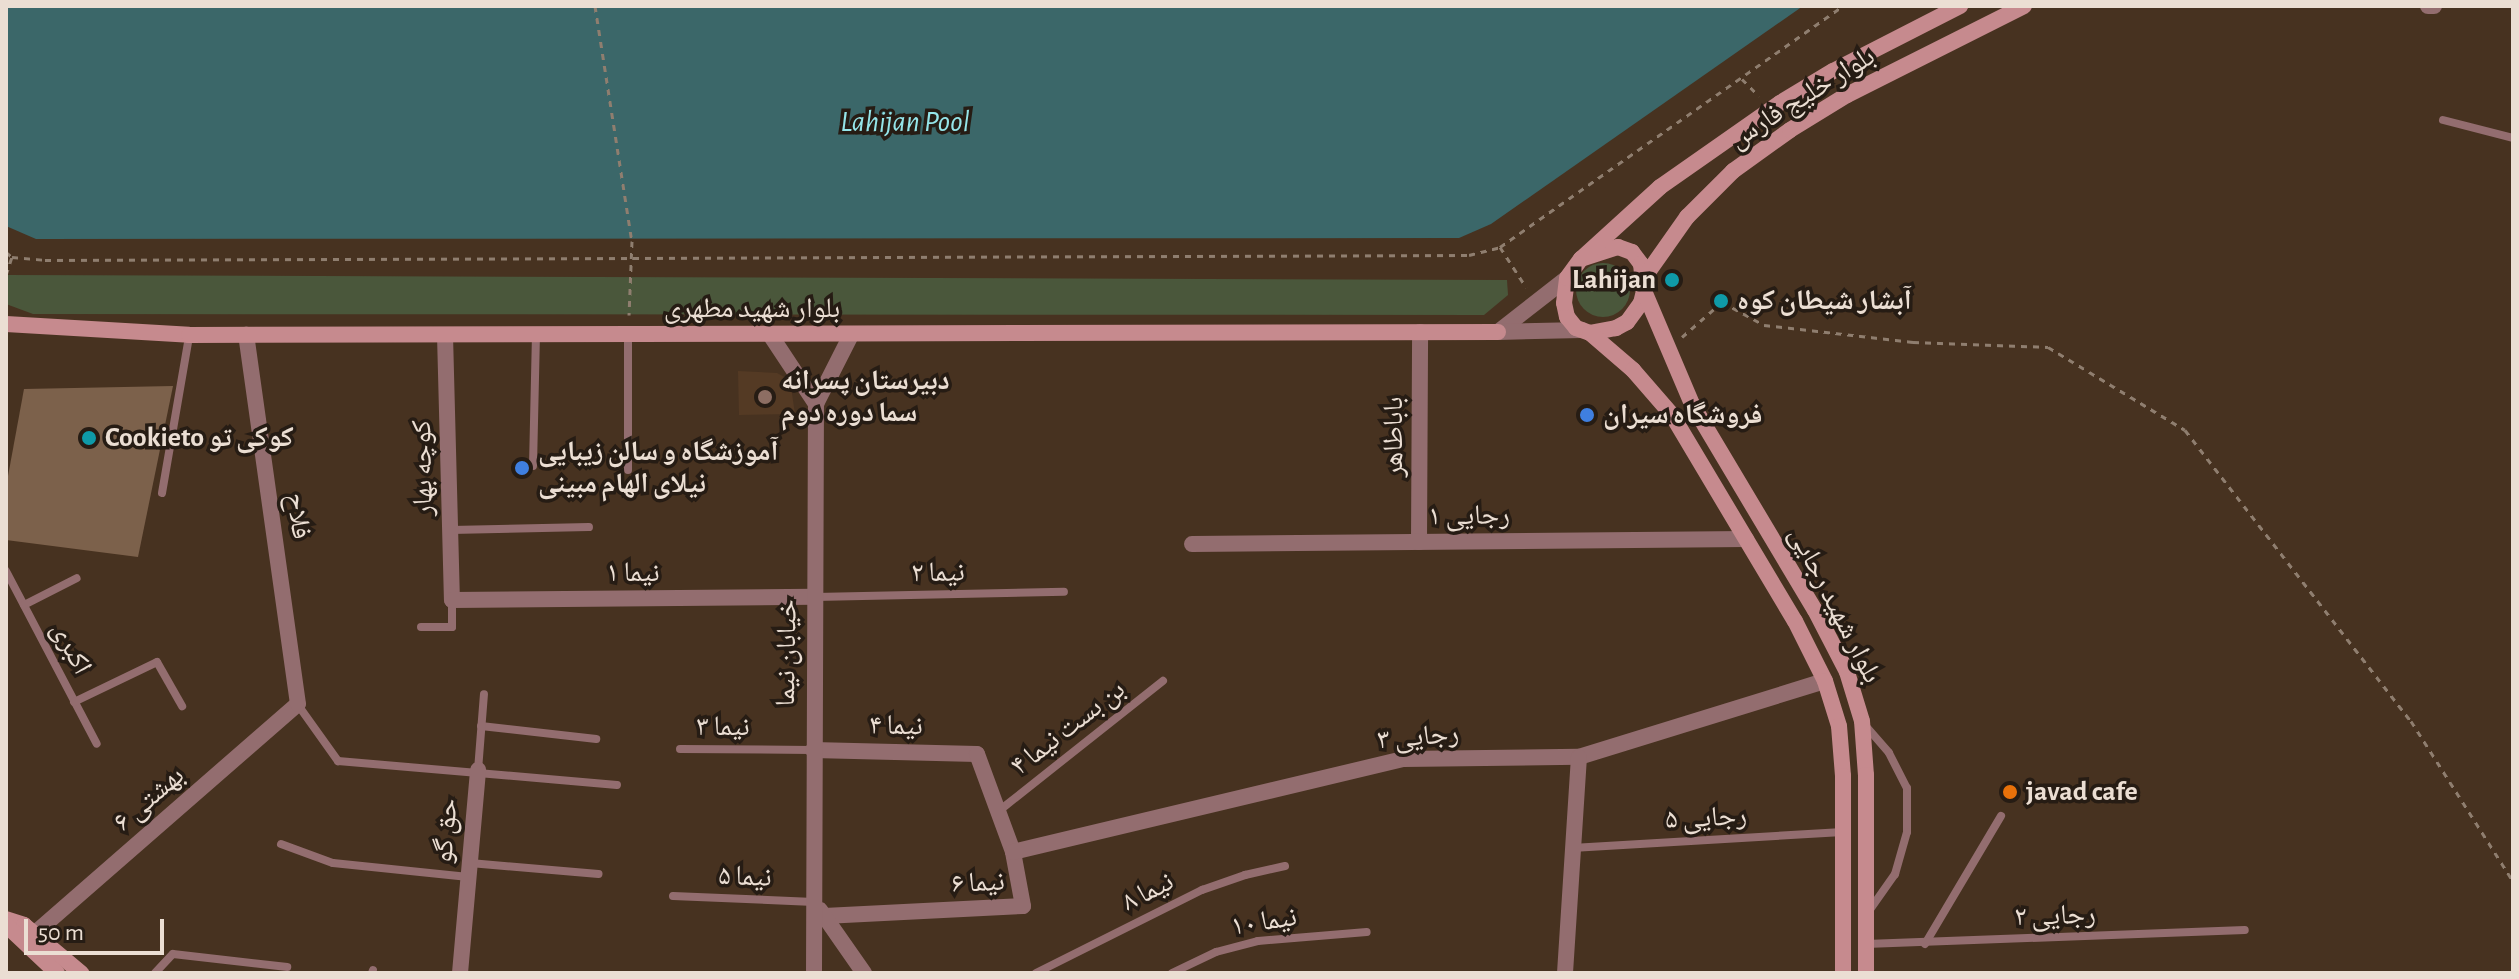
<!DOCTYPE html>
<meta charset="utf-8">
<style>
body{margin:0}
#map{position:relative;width:2519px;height:979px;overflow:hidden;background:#473220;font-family:"Alegreya Sans","Noto Naskh Arabic",sans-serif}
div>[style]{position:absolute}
.built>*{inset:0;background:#543a24}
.green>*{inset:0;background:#4a573b}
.round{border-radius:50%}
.water>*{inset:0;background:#3b6769}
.building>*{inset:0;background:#7c614b}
.path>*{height:3px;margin-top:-1.5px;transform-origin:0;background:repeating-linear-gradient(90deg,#8f7e6f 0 6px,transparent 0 12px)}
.service>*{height:8px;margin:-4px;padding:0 4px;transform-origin:4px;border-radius:4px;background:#936d6f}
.minor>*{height:16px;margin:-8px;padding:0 8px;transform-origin:8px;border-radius:8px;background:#936d6f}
.tertiary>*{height:16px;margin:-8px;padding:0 8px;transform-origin:8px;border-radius:8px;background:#936d6f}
.secondary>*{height:16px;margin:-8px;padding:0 8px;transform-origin:8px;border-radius:8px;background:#c68a8e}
.dots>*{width:22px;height:22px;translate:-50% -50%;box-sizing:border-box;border:4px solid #261c14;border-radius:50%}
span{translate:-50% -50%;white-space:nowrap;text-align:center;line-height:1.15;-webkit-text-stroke:7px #261c14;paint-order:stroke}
.street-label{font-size:28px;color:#ebded3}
.poi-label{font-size:28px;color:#ebded3;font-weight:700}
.right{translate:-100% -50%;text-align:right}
.left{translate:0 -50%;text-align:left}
.water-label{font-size:30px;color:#95e5e9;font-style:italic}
.frame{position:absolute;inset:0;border:8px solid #ebded3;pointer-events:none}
.scale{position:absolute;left:24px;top:919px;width:140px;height:36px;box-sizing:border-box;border:4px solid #ebded3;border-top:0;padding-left:10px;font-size:24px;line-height:28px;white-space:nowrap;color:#ebded3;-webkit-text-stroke:6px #261c14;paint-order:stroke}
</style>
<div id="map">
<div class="built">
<i style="clip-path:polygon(738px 371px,777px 373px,790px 380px,795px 414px,739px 415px)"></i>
</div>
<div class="green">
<i class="round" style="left:1576px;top:263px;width:54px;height:54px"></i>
<i style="clip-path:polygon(6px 275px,1507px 280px,1508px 295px,1484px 315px,33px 314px,6px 304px)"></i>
</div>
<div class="water">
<i style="clip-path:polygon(6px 6px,1803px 6px,1491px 224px,1459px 238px,36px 239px,6px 226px)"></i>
</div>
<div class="building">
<i style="clip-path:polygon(173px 386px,138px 557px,6px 540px,6px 487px,24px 389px)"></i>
</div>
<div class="path">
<i style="left:595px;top:6px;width:238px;rotate:81.1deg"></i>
<i style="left:632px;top:241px;width:74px;rotate:92.3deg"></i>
<i style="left:1742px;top:79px;width:24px;rotate:45deg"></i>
<i style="left:1500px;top:247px;width:48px;rotate:57deg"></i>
<i style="left:6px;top:252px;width:8px;rotate:40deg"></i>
<i style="left:12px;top:257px;width:33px;rotate:5deg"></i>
<i style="left:45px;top:260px;width:1424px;rotate:-0.2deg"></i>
<i style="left:1469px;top:255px;width:32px;rotate:-14deg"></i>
<i style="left:1500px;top:247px;width:419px;rotate:-35.1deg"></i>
<i style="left:6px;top:275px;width:19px;rotate:-72deg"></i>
<i style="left:1682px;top:337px;width:53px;rotate:-41.2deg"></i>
<i style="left:1722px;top:302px;width:48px;rotate:28.7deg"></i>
<i style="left:1764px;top:325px;width:150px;rotate:6.5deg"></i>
<i style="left:1913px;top:342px;width:135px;rotate:2.1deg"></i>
<i style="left:2048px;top:347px;width:160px;rotate:31.2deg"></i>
<i style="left:2185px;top:430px;width:368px;rotate:52.2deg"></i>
<i style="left:2411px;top:721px;width:190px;rotate:57.5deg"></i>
</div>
<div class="service">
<i style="left:2443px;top:120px;width:72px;rotate:14.4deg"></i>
<i style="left:628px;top:335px;width:135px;rotate:90deg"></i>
<i style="left:533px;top:466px;width:132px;rotate:-88.7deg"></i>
<i style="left:162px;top:493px;width:159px;rotate:-80.2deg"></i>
<i style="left:451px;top:530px;width:138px;rotate:-1.2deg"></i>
<i style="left:6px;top:571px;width:195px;rotate:62.3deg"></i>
<i style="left:815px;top:597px;width:249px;rotate:-1.2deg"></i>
<i style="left:24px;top:605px;width:59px;rotate:-27deg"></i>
<i style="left:421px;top:627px;width:31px"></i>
<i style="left:452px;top:627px;width:26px;rotate:-90deg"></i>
<i style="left:74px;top:702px;width:92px;rotate:-25.7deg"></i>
<i style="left:157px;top:662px;width:51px;rotate:60.4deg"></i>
<i style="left:298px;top:705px;width:69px;rotate:54.5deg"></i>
<i style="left:338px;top:761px;width:280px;rotate:4.9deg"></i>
<i style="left:1864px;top:724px;width:38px;rotate:49deg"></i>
<i style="left:1889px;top:753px;width:39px;rotate:63deg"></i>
<i style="left:1907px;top:788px;width:44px;rotate:90deg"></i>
<i style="left:1907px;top:832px;width:44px;rotate:105.9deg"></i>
<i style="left:1895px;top:874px;width:45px;rotate:125.1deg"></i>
<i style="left:481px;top:726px;width:116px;rotate:6.4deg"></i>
<i style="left:680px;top:749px;width:132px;rotate:0.4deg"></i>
<i style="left:478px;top:770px;width:76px;rotate:-85.5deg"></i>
<i style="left:1000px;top:810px;width:208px;rotate:-38.4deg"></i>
<i style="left:281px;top:844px;width:55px;rotate:20.1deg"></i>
<i style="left:333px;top:863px;width:136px;rotate:5.9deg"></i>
<i style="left:1572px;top:848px;width:271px;rotate:-3.4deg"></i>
<i style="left:470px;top:863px;width:129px;rotate:4.9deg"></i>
<i style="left:673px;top:896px;width:141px;rotate:2.4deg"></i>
<i style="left:1866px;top:944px;width:379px;rotate:-2.1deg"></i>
<i style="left:1925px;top:944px;width:149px;rotate:-59.3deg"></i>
<i style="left:155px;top:973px;width:26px;rotate:-47deg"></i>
<i style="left:173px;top:954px;width:115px;rotate:6.5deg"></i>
<i style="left:372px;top:973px;width:3px;rotate:-72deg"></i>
<i style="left:1036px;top:973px;width:186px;rotate:-26.6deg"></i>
<i style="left:1202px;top:890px;width:46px;rotate:-19.2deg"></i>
<i style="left:1245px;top:875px;width:41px;rotate:-12.7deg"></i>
<i style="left:1172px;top:973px;width:49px;rotate:-25.5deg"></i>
<i style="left:1216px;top:952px;width:43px;rotate:-14.7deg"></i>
<i style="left:1258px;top:941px;width:109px;rotate:-4.7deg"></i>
</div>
<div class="minor">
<i style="left:2428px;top:6px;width:6px"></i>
<i style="left:445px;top:335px;width:265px;rotate:88.5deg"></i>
<i style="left:452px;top:600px;width:362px;rotate:-0.5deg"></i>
<i style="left:771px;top:336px;width:82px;rotate:56.5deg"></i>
<i style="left:1419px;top:542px;width:210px;rotate:-89.7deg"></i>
<i style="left:1192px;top:544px;width:554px;rotate:-0.52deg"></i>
<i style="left:813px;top:750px;width:164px;rotate:1.4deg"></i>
<i style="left:977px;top:754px;width:104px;rotate:69.8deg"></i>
<i style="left:1013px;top:852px;width:55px;rotate:79.5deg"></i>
<i style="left:1023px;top:906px;width:199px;rotate:177.1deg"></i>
<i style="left:1013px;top:852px;width:401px;rotate:-13.4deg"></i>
<i style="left:1403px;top:759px;width:176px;rotate:-0.7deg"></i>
<i style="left:1579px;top:757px;width:257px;rotate:-17.2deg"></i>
<i style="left:820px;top:910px;width:77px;rotate:55.1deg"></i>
<i style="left:34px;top:934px;width:350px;rotate:-41.1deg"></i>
<i style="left:298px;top:704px;width:373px;rotate:-98deg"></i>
<i style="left:460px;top:973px;width:204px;rotate:-84.9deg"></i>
<i style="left:814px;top:973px;width:569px;rotate:-89.8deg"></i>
<i style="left:816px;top:404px;width:77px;rotate:-63.1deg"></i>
<i style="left:1565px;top:973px;width:216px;rotate:-86.3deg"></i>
</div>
<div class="tertiary">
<i style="left:1498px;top:332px;width:88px;rotate:-38deg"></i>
<i style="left:1498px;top:332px;width:84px;rotate:-1.4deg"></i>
</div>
<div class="secondary">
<i style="left:1618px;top:247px;width:15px;rotate:20deg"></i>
<i style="left:1632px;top:252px;width:15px;rotate:53deg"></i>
<i style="left:1641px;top:264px;width:27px;rotate:84deg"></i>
<i style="left:1644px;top:291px;width:12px;rotate:104deg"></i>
<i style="left:1641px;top:303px;width:24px;rotate:126deg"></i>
<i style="left:1627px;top:322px;width:13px;rotate:151deg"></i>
<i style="left:1616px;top:328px;width:26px;rotate:169deg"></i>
<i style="left:1590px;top:333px;width:15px;rotate:-160deg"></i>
<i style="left:1576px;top:328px;width:14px;rotate:-129deg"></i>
<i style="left:1567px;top:317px;width:14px;rotate:-102deg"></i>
<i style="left:1564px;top:303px;width:25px;rotate:-83deg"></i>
<i style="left:1567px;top:278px;width:24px;rotate:-54deg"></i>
<i style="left:1581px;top:259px;width:39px;rotate:-18deg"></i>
<i style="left:1581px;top:259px;width:107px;rotate:-42.3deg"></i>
<i style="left:1660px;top:187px;width:146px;rotate:-35deg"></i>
<i style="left:1780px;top:103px;width:62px;rotate:-31.1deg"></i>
<i style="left:1833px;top:71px;width:143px;rotate:-27.1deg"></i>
<i style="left:1644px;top:278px;width:75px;rotate:-54.8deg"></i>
<i style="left:1687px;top:217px;width:65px;rotate:-45deg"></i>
<i style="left:1733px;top:171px;width:70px;rotate:-35.7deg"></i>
<i style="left:1790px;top:130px;width:67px;rotate:-31.6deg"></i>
<i style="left:1847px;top:95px;width:198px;rotate:-26.7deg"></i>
<i style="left:1644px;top:291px;width:123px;rotate:67deg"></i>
<i style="left:1692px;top:404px;width:240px;rotate:59.2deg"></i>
<i style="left:1815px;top:610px;width:70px;rotate:62.7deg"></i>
<i style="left:1847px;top:672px;width:51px;rotate:73deg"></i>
<i style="left:1862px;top:721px;width:54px;rotate:85.8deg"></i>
<i style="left:1866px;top:775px;width:198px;rotate:90deg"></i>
<i style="left:6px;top:324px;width:183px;rotate:3.4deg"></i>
<i style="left:189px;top:335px;width:1309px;rotate:-0.13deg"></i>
<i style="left:1590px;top:333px;width:57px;rotate:40.7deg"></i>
<i style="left:1633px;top:370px;width:60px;rotate:49.1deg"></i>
<i style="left:1672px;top:415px;width:240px;rotate:59.2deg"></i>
<i style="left:1795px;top:621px;width:67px;rotate:63.4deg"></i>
<i style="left:1825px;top:681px;width:47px;rotate:72.7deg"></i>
<i style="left:1839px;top:726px;width:50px;rotate:85.4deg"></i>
<i style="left:1843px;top:776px;width:197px;rotate:90deg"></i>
<i style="left:6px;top:919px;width:19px;rotate:18deg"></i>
<i style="left:24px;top:925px;width:75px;rotate:40.1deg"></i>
<i style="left:6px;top:925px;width:70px;rotate:43.3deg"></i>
</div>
<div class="dots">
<i style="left:1672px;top:280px;background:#0f9aa8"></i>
<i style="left:1721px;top:301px;background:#0f9aa8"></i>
<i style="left:765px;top:397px;background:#8d6e63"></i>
<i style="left:1587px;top:415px;background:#3f7fe0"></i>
<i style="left:89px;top:438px;background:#0f9aa8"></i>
<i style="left:522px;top:468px;background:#3f7fe0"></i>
<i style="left:2010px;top:792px;background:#e8710a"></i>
</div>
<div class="street-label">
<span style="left:1802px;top:98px;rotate:-32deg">بلوار خلیج فارس</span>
<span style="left:752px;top:309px">بلوار شهید مطهری</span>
<span style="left:1394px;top:437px;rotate:-90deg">باباطاهر</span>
<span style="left:423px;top:468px;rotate:-91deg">کوچه بهار</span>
<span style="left:298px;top:516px;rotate:82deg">فلاح</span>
<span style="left:1469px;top:516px;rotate:-1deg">رجایی ۱</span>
<span style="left:633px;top:573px">نیما ۱</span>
<span style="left:938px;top:573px;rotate:-1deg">نیما ۲</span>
<span style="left:1835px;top:605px;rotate:63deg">بلوار شهید رجایی</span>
<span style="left:71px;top:648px;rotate:62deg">اکبری</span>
<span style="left:787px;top:653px;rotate:-89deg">خیابان نیما</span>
<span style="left:896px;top:726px;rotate:1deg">نیما ۴</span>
<span style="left:723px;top:727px">نیما ۳</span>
<span style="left:1068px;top:728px;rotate:-38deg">بن بست نیما ۴</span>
<span style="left:1418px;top:737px;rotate:-5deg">رجایی ۳</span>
<span style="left:149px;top:799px;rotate:-41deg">بهشتی ۶</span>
<span style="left:1706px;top:818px;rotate:-3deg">رجایی ۵</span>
<span style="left:446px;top:831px;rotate:-85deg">حق گو</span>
<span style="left:745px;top:877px;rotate:2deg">نیما ۵</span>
<span style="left:978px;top:883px;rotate:-3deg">نیما ۶</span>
<span style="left:1148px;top:892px;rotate:-27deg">نیما ۸</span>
<span style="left:2055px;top:916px;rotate:-2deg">رجایی ۲</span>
<span style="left:1264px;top:922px;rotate:-9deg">نیما ۱۰</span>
</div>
<div class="poi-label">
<span class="right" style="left:1656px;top:280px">Lahijan</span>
<span class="left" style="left:1737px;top:301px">آبشار شیطان کوه</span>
<span class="left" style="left:781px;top:397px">دبیرستان پسرانه<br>سما دوره دوم</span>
<span class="left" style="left:1603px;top:415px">فروشگاه سیران</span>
<span class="left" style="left:105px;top:438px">Cookieto کوکی تو</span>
<span class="left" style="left:538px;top:468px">آموزشگاه و سالن زیبایی<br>نیلای الهام مبینی</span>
<span class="left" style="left:2026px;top:792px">javad cafe</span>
</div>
<div class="water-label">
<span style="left:905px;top:122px">Lahijan Pool</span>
</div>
<div class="frame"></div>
<div class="scale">50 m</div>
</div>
